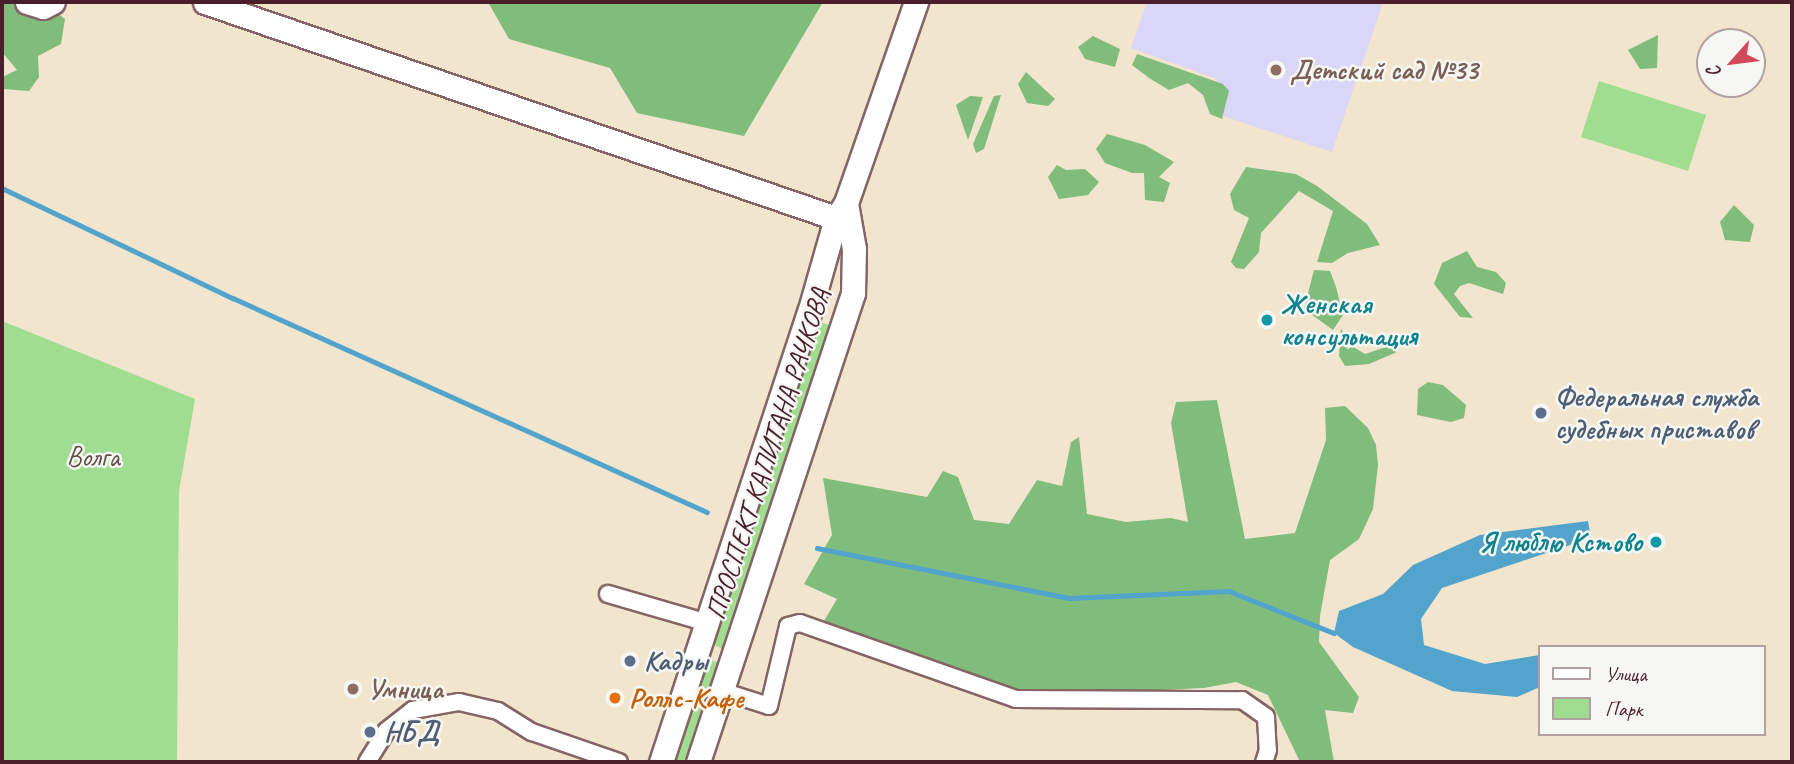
<!DOCTYPE html>
<meta charset="utf-8">
<style>
body{margin:0}
#map{position:relative;width:1794px;height:764px;overflow:hidden;background:#f1e5cd;font-family:Caveat,sans-serif}
div>[style]{position:absolute}
.built>*{inset:0;background:#dad6f7}
.green>*{inset:0;background:#a0dd91}
.forest>*{inset:0;background:#80bc7b}
.water>*{inset:0;background:#52a4cd}
.stream>*{height:4.5px;margin:-2.25px;padding:0 2.25px;transform-origin:2.25px;border-radius:2.25px;background:#52a4cd}
.roads{filter:drop-shadow(2px 0 #846464) drop-shadow(-2px 0 #846464) drop-shadow(0 2px #846464) drop-shadow(0 -2px #846464)}
.street>*{height:16px;margin:-8px;padding:0 8px;transform-origin:8px;border-radius:8px;background:#fff}
.secondary>*{height:23px;margin:-11.5px;padding:0 11.5px;transform-origin:11.5px;border-radius:11.5px;background:#fff}
.dots>*{width:19px;height:19px;translate:-50% -50%;box-sizing:border-box;border:4px solid #f6f6f2;border-radius:50%}
span{translate:-50% -50%;white-space:nowrap;text-align:center;line-height:1.15;-webkit-text-stroke:5px #f6f6f2;paint-order:stroke}
.education-label{font-size:28px;color:#785e54;font-weight:700}
.left{translate:0 -50%;text-align:left}
.culture-label{font-size:28px;color:#0d838f;font-weight:700}
.right{translate:-100% -50%;text-align:right}
.service-label{font-size:28px;color:#4e5e75;font-weight:700}
.street-label{font-size:28px;color:#4a1f2b}
.park-label{font-size:28px;color:#604e44}
.food-label{font-size:28px;color:#c56008;font-weight:700}
.frame{position:absolute;inset:0;border:4px solid #4a1f2b;pointer-events:none}
.legend{position:absolute;left:1538px;top:645px;width:228px;height:91px;box-sizing:border-box;background:#f6f6f2;border:2px solid #b1a0a2;margin:0;padding:9px 12px;list-style:none;font-size:21px;color:#4a1f2b}
.legend li{display:flex;align-items:center;gap:14px;height:35px}
.legend b{width:35px;border:2px solid #b1a0a2}
.north{position:absolute;left:1696px;top:28px;width:70px;height:70px;box-sizing:border-box;background:#f6f6f2;border:2px solid #b1a0a2;border-radius:50%;rotate:242deg;font-size:19px;font-weight:700;line-height:28px;text-align:center;color:#4a1f2b}
.north::after{content:'';display:block;margin:auto;width:24px;height:32px;background:#d1495b;clip-path:polygon(50% 0,100% 100%,50% 72%,0 100%)}
</style>
<div id="map">
<div class="built">
<i style="clip-path:polygon(1147px 2px,1383px 2px,1332px 152px,1211px 112px,1217px 79px,1131px 48px)"></i>
</div>
<div class="green">
<i style="clip-path:polygon(1599px 81px,1706px 115px,1688px 171px,1581px 137px)"></i>
<i style="clip-path:polygon(2px 321px,195px 399px,179px 491px,177px 762px,2px 762px)"></i>
<i style="clip-path:polygon(818px 321px,831px 326px,726px 650px,711px 644px)"></i>
<i style="clip-path:polygon(707px 659px,720px 663px,687px 762px,672px 762px)"></i>
</div>
<div class="forest">
<i style="clip-path:polygon(2px 2px,42px 2px,65px 19px,61px 44px,38px 56px,39px 77px,29px 91px,3px 89px,2px 77px,17px 70px,2px 52px)"></i>
<i style="clip-path:polygon(488px 2px,823px 2px,744px 136px,637px 113px,610px 68px,509px 39px)"></i>
<i style="clip-path:polygon(1658px 35px,1657px 68px,1640px 69px,1628px 50px)"></i>
<i style="clip-path:polygon(1093px 36px,1120px 49px,1115px 67px,1085px 59px,1078px 47px)"></i>
<i style="clip-path:polygon(1137px 54px,1223px 84px,1229px 91px,1222px 119px,1210px 114px,1203px 95px,1188px 83px,1169px 90px,1149px 78px,1132px 65px)"></i>
<i style="clip-path:polygon(1026px 72px,1055px 99px,1048px 106px,1027px 103px,1018px 84px)"></i>
<i style="clip-path:polygon(1001px 95px,984px 149px,976px 153px,973px 144px,994px 96px)"></i>
<i style="clip-path:polygon(970px 96px,983px 97px,968px 140px,956px 105px)"></i>
<i style="clip-path:polygon(1107px 134px,1145px 145px,1174px 162px,1159px 177px,1170px 183px,1164px 202px,1145px 200px,1144px 173px,1132px 173px,1105px 163px,1096px 149px)"></i>
<i style="clip-path:polygon(1057px 165px,1066px 170px,1085px 169px,1099px 182px,1088px 195px,1059px 199px,1048px 177px)"></i>
<i style="clip-path:polygon(1246px 167px,1296px 174px,1317px 186px,1367px 224px,1380px 245px,1348px 253px,1332px 263px,1317px 262px,1333px 211px,1299px 191px,1261px 233px,1259px 252px,1244px 269px,1236px 268px,1231px 262px,1249px 218px,1234px 210px,1230px 194px)"></i>
<i style="clip-path:polygon(1734px 205px,1754px 225px,1750px 242px,1725px 240px,1720px 222px)"></i>
<i style="clip-path:polygon(1467px 251px,1477px 267px,1496px 272px,1506px 283px,1503px 294px,1469px 283px,1460px 286px,1454px 294px,1473px 318px,1460px 317px,1434px 284px,1442px 263px)"></i>
<i style="clip-path:polygon(1314px 270px,1330px 271px,1336px 287px,1343px 315px,1333px 330px,1304px 309px)"></i>
<i style="clip-path:polygon(1341px 328px,1347px 343px,1365px 354px,1389px 346px,1397px 352px,1369px 364px,1345px 366px,1339px 356px)"></i>
<i style="clip-path:polygon(1428px 382px,1443px 385px,1466px 405px,1464px 418px,1451px 422px,1417px 415px,1418px 389px)"></i>
<i style="clip-path:polygon(1217px 400px,1245px 539px,1295px 533px,1326px 440px,1325px 408px,1345px 406px,1368px 428px,1376px 445px,1378px 465px,1373px 509px,1359px 539px,1330px 560px,1320px 616px,1319px 642px,1359px 697px,1353px 713px,1325px 710px,1334px 762px,1300px 762px,1268px 695px,1236px 682px,1204px 688px,1022px 696px,824px 621px,837px 599px,804px 584px,832px 535px,823px 478px,927px 497px,943px 471px,958px 477px,974px 520px,1009px 524px,1037px 480px,1062px 486px,1071px 442px,1079px 437px,1087px 514px,1126px 522px,1171px 518px,1188px 522px,1171px 423px,1176px 402px)"></i>
</div>
<div class="water">
<i style="clip-path:polygon(1588px 521px,1591px 538px,1442px 588px,1421px 619px,1424px 645px,1485px 664px,1540px 655px,1540px 687px,1517px 697px,1452px 691px,1353px 647px,1334px 633px,1339px 611px,1383px 594px,1413px 565px,1480px 535px)"></i>
</div>
<div class="stream">
<i style="left:2px;top:188px;width:256px;rotate:25.5deg"></i>
<i style="left:233px;top:298px;width:520px;rotate:24.3deg"></i>
<i style="left:817px;top:548px;width:257px;rotate:11.2deg"></i>
<i style="left:1069px;top:598px;width:160px;rotate:-2.5deg"></i>
<i style="left:1229px;top:591px;width:113px;rotate:21.8deg"></i>
</div>
<div class="roads">
<div class="street">
<i style="left:608px;top:594px;width:104px;rotate:16.2deg"></i>
<i style="left:722px;top:691px;width:49px;rotate:17.7deg"></i>
<i style="left:769px;top:706px;width:82px;rotate:-76.6deg"></i>
<i style="left:788px;top:626px;width:12px;rotate:-14deg"></i>
<i style="left:800px;top:623px;width:229px;rotate:19.4deg"></i>
<i style="left:1016px;top:699px;width:226px;rotate:0.3deg"></i>
<i style="left:1242px;top:700px;width:29px;rotate:35deg"></i>
<i style="left:1266px;top:717px;width:33px;rotate:87deg"></i>
<i style="left:1268px;top:750px;width:13px;rotate:108deg"></i>
<i style="left:367px;top:762px;width:36px;rotate:-58deg"></i>
<i style="left:386px;top:731px;width:34px;rotate:-38deg"></i>
<i style="left:413px;top:710px;width:47px;rotate:-9.9deg"></i>
<i style="left:459px;top:702px;width:40px;rotate:13deg"></i>
<i style="left:498px;top:711px;width:40px;rotate:32deg"></i>
<i style="left:532px;top:732px;width:92px;rotate:19deg"></i>
</div>
<div class="secondary">
<i style="left:27px;top:2px;width:17px;rotate:17deg"></i>
<i style="left:43px;top:7px;width:11px;rotate:-27deg"></i>
<i style="left:205px;top:2px;width:667px;rotate:18.9deg"></i>
<i style="left:661px;top:762px;width:473px;rotate:-71.8deg"></i>
<i style="left:809px;top:313px;width:99px;rotate:-74.1deg"></i>
<i style="left:836px;top:218px;width:14px;rotate:-56deg"></i>
<i style="left:698px;top:762px;width:494px;rotate:-71.7deg"></i>
<i style="left:853px;top:293px;width:44px;rotate:-88.7deg"></i>
<i style="left:854px;top:249px;width:47px;rotate:-99.9deg"></i>
<i style="left:846px;top:203px;width:213px;rotate:-70.8deg"></i>
</div>
</div>
<div class="dots">
<i style="left:1276px;top:70px;background:#8d6e63"></i>
<i style="left:1267px;top:320px;background:#0f9aa8"></i>
<i style="left:1541px;top:413px;background:#5c6f8a"></i>
<i style="left:1656px;top:542px;background:#0f9aa8"></i>
<i style="left:630px;top:661px;background:#5c6f8a"></i>
<i style="left:353px;top:689px;background:#8d6e63"></i>
<i style="left:615px;top:698px;background:#e8710a"></i>
<i style="left:370px;top:732px;background:#5c6f8a"></i>
</div>
<div class="education-label">
<span class="left" style="left:1290px;top:70px">Детский сад №33</span>
<span class="left" style="left:367px;top:689px">Умница</span>
</div>
<div class="culture-label">
<span class="left" style="left:1281px;top:320px">Женская<br>консультация</span>
<span class="right" style="left:1642px;top:542px">Я люблю Кстово</span>
</div>
<div class="service-label">
<span class="left" style="left:1555px;top:413px">Федеральная служба<br>судебных приставов</span>
<span class="left" style="left:644px;top:661px">Кадры</span>
<span class="left" style="left:384px;top:732px">НБД</span>
</div>
<div class="street-label">
<span style="left:768px;top:454px;rotate:-72deg">ПРОСПЕКТ КАПИТАНА РАЧКОВА</span>
</div>
<div class="park-label">
<span style="left:93px;top:457px">Волга</span>
</div>
<div class="food-label">
<span class="left" style="left:629px;top:698px">Роллс-Кафе</span>
</div>
<div class="frame"></div>
<ul class="legend">
<li><b style="height:9px;background:#fff"></b>Улица</li>
<li><b style="height:19px;background:#a0dd91"></b>Парк</li>
</ul>
<div class="north">С</div>
</div>
